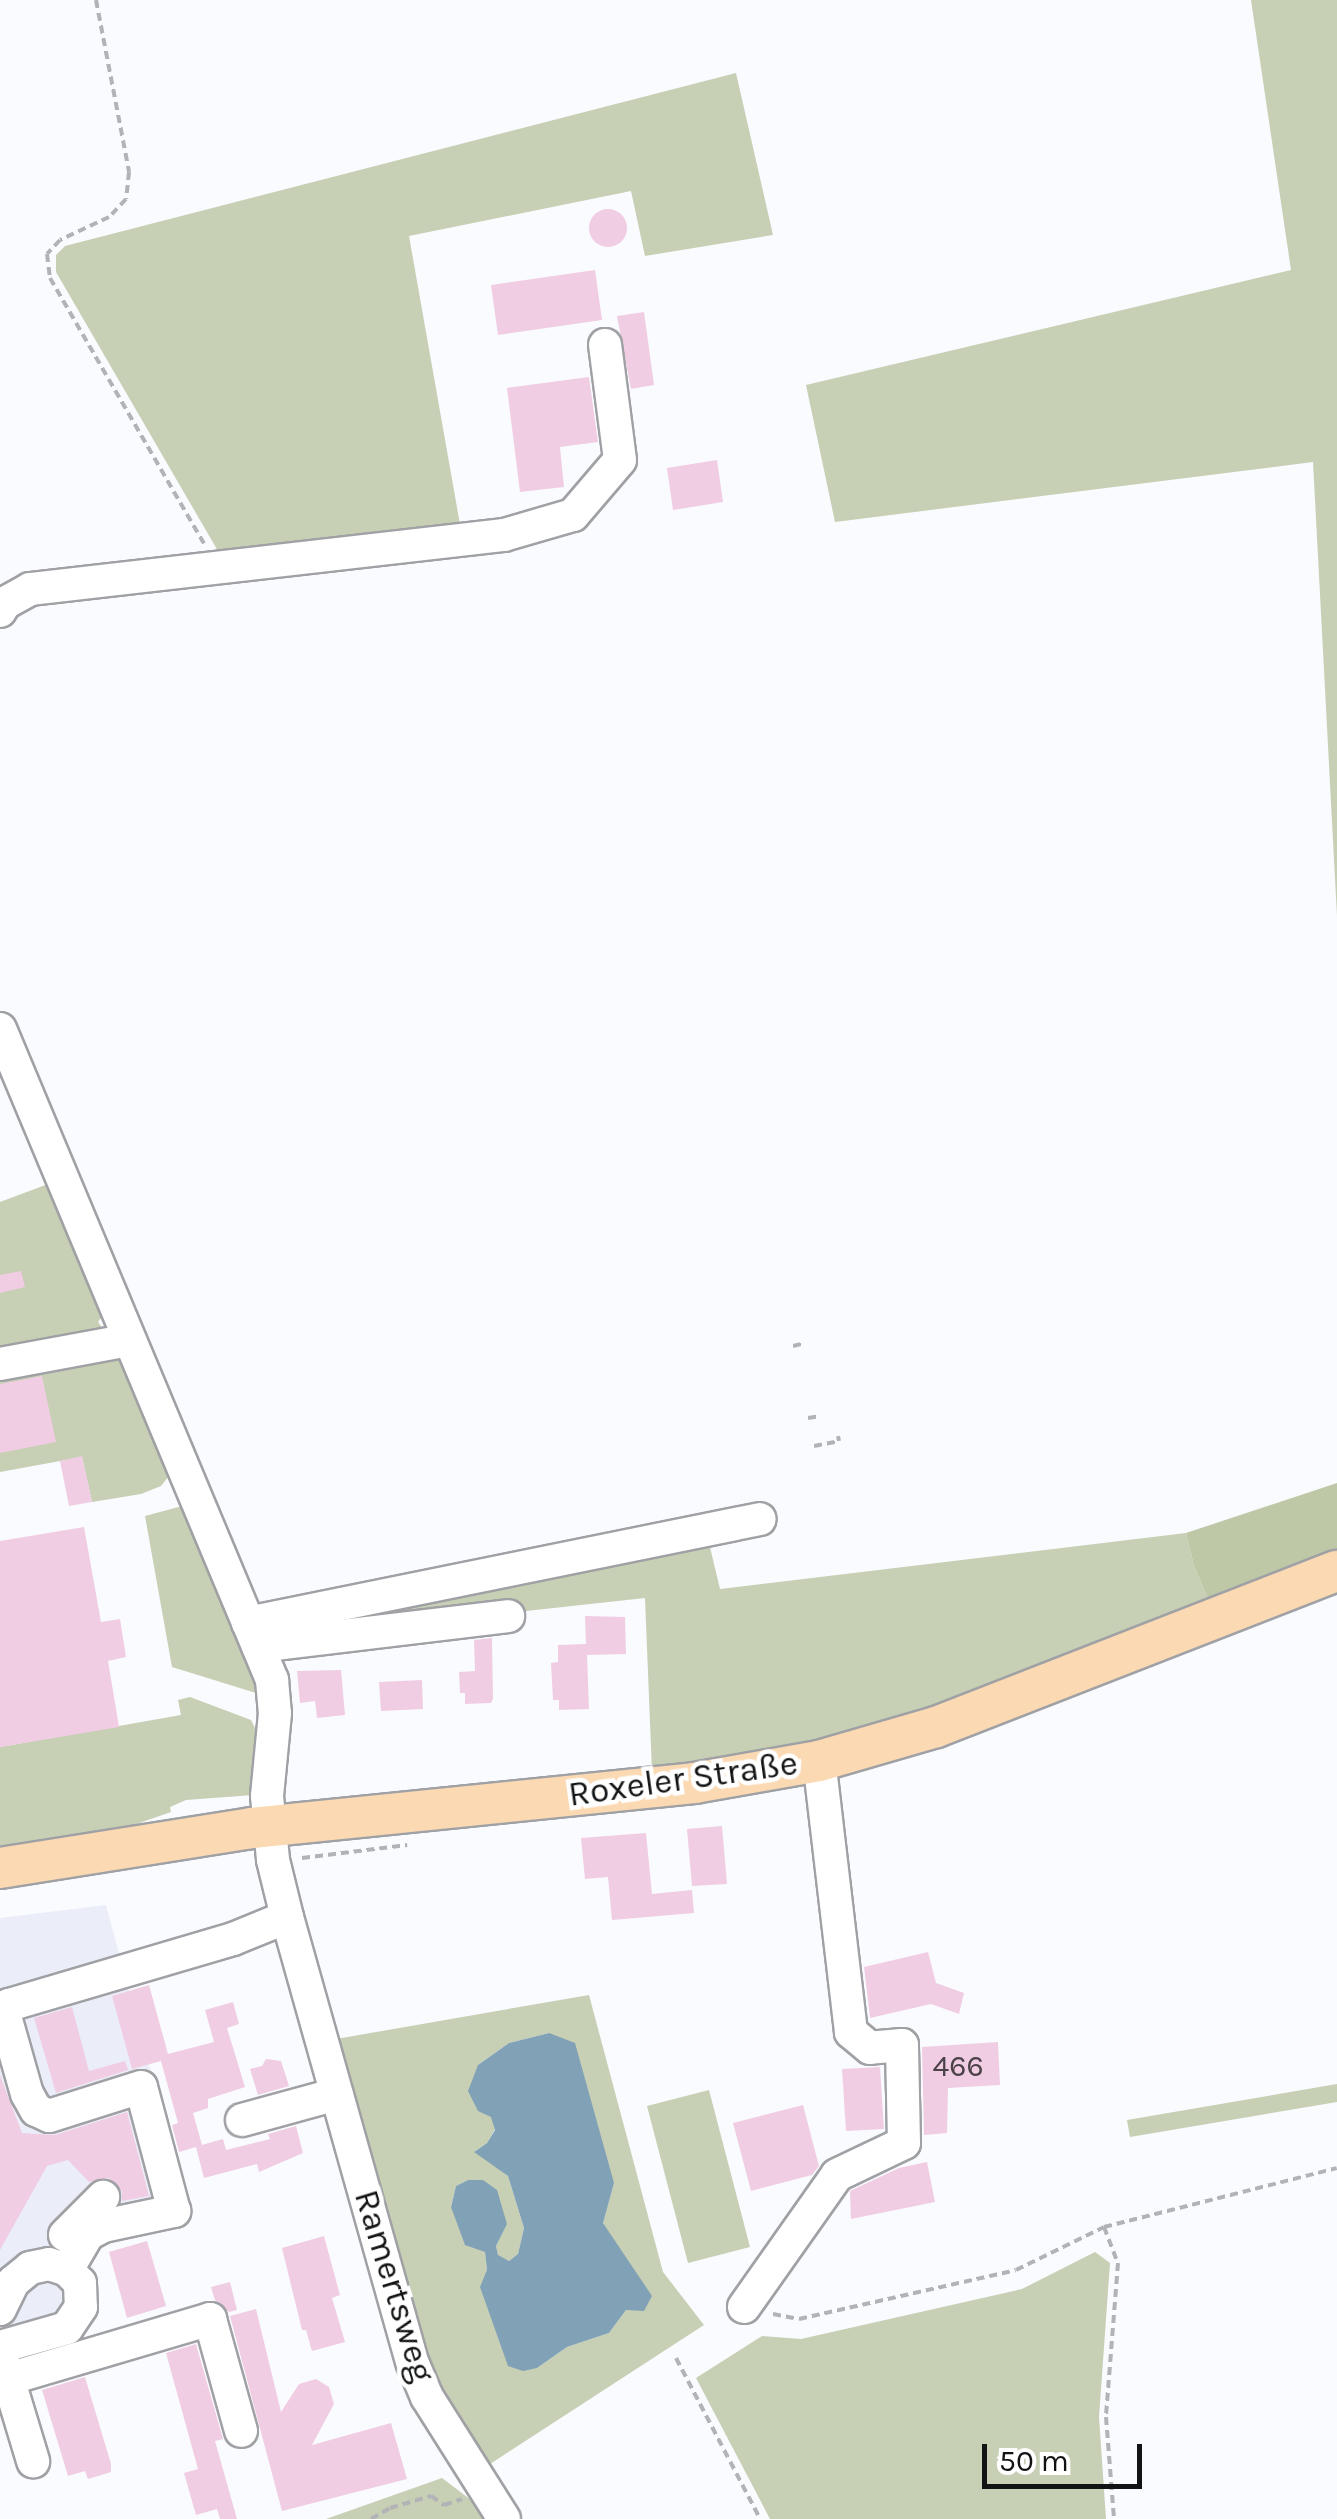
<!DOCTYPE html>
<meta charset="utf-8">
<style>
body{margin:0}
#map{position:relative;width:1337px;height:2519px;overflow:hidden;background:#f9fbff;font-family:Karla,sans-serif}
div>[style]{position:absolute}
.built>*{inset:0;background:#ebeef8}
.green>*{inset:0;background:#c7cfb4}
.forest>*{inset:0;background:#bec8a6}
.water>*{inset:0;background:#81a1b7}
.building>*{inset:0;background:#f0cde3}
.round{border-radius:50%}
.path>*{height:4px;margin-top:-2px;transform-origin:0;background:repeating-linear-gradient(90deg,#b1b3b6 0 8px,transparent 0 13px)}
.roads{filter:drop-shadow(2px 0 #a0a1a5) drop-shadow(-2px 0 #a0a1a5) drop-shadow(0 2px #a0a1a5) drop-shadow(0 -2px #a0a1a5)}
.minor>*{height:32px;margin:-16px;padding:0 16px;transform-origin:16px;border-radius:16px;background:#fff}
.major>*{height:40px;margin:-20px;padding:0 20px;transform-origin:20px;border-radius:20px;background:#fad9b3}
span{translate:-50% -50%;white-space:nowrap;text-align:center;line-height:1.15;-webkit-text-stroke:9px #fff;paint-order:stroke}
.number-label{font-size:30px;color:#4a4248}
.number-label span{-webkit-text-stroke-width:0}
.street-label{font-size:35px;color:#121314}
.scale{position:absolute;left:982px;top:2444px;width:160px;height:45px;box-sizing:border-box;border:5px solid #121314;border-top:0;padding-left:12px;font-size:30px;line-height:35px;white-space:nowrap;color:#121314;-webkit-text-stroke:8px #fff;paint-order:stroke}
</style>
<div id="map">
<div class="built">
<i style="clip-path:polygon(106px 1905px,188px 2210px,86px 2240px,64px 2322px,0 2340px,0 1918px)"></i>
</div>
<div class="green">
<i style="clip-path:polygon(1251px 0,1337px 0,1337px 916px,1313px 462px,835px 522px,806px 385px,1291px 270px)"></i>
<i style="clip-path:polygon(736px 73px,773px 235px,645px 256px,631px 191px,409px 236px,461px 530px,222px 558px,56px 272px,56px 255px,65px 246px)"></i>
<i style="clip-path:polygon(48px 1184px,106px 1312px,98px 1322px,122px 1355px,173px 1471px,161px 1486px,141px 1494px,92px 1502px,82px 1457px,0 1472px,0 1202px)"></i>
<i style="clip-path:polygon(186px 1505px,266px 1696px,172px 1667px,145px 1516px)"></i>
<i style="clip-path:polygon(1186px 1533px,1194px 1566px,1210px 1604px,806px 1754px,652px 1772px,645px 1598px,264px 1640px,261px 1629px,709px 1543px,720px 1589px)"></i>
<i style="clip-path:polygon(190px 1697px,251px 1720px,261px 1740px,253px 1795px,186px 1800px,170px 1807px,171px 1812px,122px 1829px,0 1846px,0 1747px,181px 1715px,178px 1700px)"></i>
<i style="clip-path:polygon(evenodd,589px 1995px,663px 2272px,704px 2325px,490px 2464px,417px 2354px,336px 2039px,589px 1995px,549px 2033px,614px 2183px,603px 2222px,626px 2310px,609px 2333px,567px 2347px,537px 2368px,487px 2270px,485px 2252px,451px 2207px,456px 2186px,468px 2180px,507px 2223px,496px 2246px,498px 2256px,509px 2261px,518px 2254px,524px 2228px,508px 2176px,475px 2151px,487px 2143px,495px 2129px,478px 2065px,509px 2043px,549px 2033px)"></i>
<i style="clip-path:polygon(1337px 2084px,1337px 2102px,1130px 2137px,1127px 2120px)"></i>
<i style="clip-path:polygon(709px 2090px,750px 2247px,688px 2263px,647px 2106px)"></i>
<i style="clip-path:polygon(1095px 2252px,1110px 2263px,1099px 2417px,1106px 2519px,770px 2519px,696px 2378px,762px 2336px,801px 2339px,1022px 2289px)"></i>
<i style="clip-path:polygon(442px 2478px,479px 2506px,486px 2519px,326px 2519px)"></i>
</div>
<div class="forest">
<i style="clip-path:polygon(1337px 1483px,1337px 1554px,1210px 1604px,1194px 1566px,1186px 1533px)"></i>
</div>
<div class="water">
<i style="clip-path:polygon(549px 2033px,575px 2043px,614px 2183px,603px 2223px,652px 2296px,644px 2311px,626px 2310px,609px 2333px,567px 2347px,537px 2368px,523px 2371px,508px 2366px,480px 2287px,487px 2270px,485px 2252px,465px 2245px,451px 2207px,456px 2186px,468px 2180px,483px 2180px,497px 2190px,507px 2224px,496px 2246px,498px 2255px,509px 2261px,518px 2254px,524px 2228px,508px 2176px,474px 2152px,487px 2143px,495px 2130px,491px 2117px,478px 2111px,468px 2091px,478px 2065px,509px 2043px)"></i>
</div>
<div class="building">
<i class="round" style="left:589px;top:209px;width:38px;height:38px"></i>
<i style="clip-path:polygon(595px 270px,602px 320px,498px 335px,491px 285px)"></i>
<i style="clip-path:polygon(644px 312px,654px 385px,631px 389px,617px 316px)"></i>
<i style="clip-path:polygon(589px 377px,598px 442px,560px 447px,564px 487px,520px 492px,507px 388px)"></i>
<i style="clip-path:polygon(717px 460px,723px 502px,673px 510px,667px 468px)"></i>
<i style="clip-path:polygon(21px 1271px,25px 1287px,0 1293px,0 1275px)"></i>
<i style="clip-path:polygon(42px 1376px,56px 1442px,0 1453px,0 1384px)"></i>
<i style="clip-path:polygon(82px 1456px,92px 1502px,69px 1506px,60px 1461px)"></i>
<i style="clip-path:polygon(84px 1527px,101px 1622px,120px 1619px,126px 1657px,108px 1661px,119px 1727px,0 1747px,0 1541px)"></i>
<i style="clip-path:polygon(585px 1616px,625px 1617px,626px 1654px,587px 1655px,589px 1709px,559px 1710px,559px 1700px,553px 1700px,551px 1663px,558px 1662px,558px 1645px,586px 1644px)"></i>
<i style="clip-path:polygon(492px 1638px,493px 1699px,491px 1703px,465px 1704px,465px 1693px,460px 1693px,459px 1672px,475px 1671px,474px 1640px)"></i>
<i style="clip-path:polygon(341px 1670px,345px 1715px,317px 1718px,315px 1701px,300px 1703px,297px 1671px)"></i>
<i style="clip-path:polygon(422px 1680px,423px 1709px,381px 1711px,379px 1682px)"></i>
<i style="clip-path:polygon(722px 1826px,727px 1884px,692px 1886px,687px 1829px)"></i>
<i style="clip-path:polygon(646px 1833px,652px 1894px,692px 1890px,694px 1913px,612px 1920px,608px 1877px,585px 1879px,581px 1838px)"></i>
<i style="clip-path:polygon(928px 1952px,936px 1983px,964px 1993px,959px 2014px,931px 2004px,870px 2018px,864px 1967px)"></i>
<i style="clip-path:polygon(149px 1985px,168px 2054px,214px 2042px,205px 2010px,233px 2002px,239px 2024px,227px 2028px,245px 2087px,208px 2099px,208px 2108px,193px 2113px,202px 2145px,223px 2139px,226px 2150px,270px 2139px,268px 2134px,296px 2126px,303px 2153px,259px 2172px,257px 2164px,204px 2178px,196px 2147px,179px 2152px,172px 2125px,178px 2123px,161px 2061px,132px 2069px,112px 1996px)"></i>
<i style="clip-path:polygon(72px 2007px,89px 2071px,125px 2061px,128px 2070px,56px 2093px,34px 2018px)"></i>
<i style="clip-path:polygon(998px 2042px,1000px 2085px,948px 2088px,947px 2133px,924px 2135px,922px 2047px)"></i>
<i style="clip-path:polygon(266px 2059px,281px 2061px,289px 2086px,258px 2095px,250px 2069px,262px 2066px)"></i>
<i style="clip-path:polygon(880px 2067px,884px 2129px,846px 2131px,842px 2069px)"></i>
<i style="clip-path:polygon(0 2075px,22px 2133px,55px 2135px,127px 2112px,149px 2196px,122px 2201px,122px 2191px,109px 2178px,89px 2182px,68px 2160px,47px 2166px,0 2250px)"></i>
<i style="clip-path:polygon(803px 2105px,819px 2166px,812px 2175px,751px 2191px,733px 2123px)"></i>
<i style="clip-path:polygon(927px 2162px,935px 2202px,851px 2219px,850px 2191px,899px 2168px)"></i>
<i style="clip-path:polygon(324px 2236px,340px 2295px,332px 2298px,345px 2342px,312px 2351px,306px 2330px,302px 2330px,282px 2248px)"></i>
<i style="clip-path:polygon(147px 2241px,166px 2306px,127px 2318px,109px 2252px)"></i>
<i style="clip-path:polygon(230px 2282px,237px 2310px,229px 2312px,215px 2300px,211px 2287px)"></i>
<i style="clip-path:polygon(256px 2309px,281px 2412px,299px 2384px,316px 2379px,329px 2387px,334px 2404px,312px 2445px,391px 2423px,407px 2479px,282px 2511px,230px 2316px)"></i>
<i style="clip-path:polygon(196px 2344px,223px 2439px,215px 2441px,237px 2519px,220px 2519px,217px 2509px,196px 2515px,184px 2473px,198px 2469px,166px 2353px)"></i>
<i style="clip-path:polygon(85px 2377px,111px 2464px,111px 2472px,88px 2479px,85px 2471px,68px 2476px,42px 2390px)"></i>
</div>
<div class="path">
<i style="left:96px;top:0;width:175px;rotate:79.1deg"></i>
<i style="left:129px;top:172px;width:27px;rotate:96deg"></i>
<i style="left:126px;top:199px;width:25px;rotate:133deg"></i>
<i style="left:109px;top:217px;width:54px;rotate:154.9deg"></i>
<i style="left:60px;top:240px;width:19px;rotate:133deg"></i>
<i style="left:47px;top:254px;width:24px;rotate:83deg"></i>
<i style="left:50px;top:278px;width:307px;rotate:59.9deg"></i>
<i style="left:793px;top:1346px;width:12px;rotate:-14deg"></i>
<i style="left:808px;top:1418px;width:13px;rotate:-9deg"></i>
<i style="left:814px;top:1446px;width:25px;rotate:-11deg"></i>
<i style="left:839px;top:1441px;width:5px;rotate:-101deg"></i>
<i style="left:302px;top:1858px;width:106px;rotate:-7.1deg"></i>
<i style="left:1104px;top:2227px;width:39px;rotate:69deg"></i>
<i style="left:1118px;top:2263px;width:154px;rotate:94.5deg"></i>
<i style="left:1106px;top:2417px;width:102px;rotate:85.5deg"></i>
<i style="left:773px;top:2314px;width:26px;rotate:11deg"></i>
<i style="left:799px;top:2319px;width:222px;rotate:-12.7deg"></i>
<i style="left:1016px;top:2270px;width:98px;rotate:-26deg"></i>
<i style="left:1104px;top:2227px;width:240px;rotate:-14.2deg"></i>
<i style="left:676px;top:2358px;width:182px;rotate:62.4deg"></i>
<i style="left:371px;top:2519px;width:22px;rotate:-30deg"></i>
<i style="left:390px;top:2508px;width:43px;rotate:-16.3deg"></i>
<i style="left:431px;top:2496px;width:16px;rotate:35deg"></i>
<i style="left:444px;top:2505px;width:19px;rotate:-18deg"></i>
</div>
<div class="roads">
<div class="minor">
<i style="left:0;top:611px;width:9px;rotate:-58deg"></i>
<i style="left:5px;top:603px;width:29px;rotate:-29deg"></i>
<i style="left:30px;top:589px;width:477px;rotate:-6.5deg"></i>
<i style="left:504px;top:535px;width:72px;rotate:-16.2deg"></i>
<i style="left:573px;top:515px;width:72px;rotate:-49.5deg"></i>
<i style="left:620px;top:460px;width:116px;rotate:-97.4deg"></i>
<i style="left:0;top:1029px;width:706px;rotate:67.32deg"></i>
<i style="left:272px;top:1680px;width:33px;rotate:85deg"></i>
<i style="left:275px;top:1713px;width:83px;rotate:95.5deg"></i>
<i style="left:267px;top:1796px;width:64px;rotate:84.6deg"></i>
<i style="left:273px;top:1860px;width:59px;rotate:76.2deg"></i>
<i style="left:287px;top:1917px;width:464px;rotate:74.3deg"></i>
<i style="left:413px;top:2364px;width:36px;rotate:67deg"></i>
<i style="left:427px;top:2397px;width:144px;rotate:57.7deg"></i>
<i style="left:0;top:1364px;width:131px;rotate:-10.5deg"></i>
<i style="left:248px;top:1623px;width:522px;rotate:-11.48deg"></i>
<i style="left:258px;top:1646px;width:252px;rotate:-6.8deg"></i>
<i style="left:242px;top:2120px;width:98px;rotate:-15.3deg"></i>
<i style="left:65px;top:2235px;width:54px;rotate:-45deg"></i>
<i style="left:67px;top:2270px;width:42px;rotate:-59.7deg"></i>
<i style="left:88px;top:2234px;width:17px;rotate:-28deg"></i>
<i style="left:103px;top:2226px;width:73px;rotate:-11.9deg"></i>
<i style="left:174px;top:2211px;width:128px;rotate:-104.9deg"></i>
<i style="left:141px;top:2087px;width:96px;rotate:162.5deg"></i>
<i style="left:49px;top:2116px;width:14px;rotate:-155deg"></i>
<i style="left:36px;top:2110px;width:18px;rotate:-119deg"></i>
<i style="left:27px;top:2094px;width:81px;rotate:-105.8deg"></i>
<i style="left:5px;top:2016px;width:12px;rotate:-70deg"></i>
<i style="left:9px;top:2005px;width:234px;rotate:-16.4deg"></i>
<i style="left:233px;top:1939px;width:58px;rotate:-22.2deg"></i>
<i style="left:744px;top:2307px;width:161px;rotate:-54.8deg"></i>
<i style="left:837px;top:2175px;width:74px;rotate:-25.5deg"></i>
<i style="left:904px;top:2143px;width:98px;rotate:-91.2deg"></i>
<i style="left:902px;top:2045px;width:32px;rotate:175deg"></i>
<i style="left:870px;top:2048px;width:25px;rotate:-140deg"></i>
<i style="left:851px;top:2032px;width:273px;rotate:-96.7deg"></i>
<i style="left:0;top:2309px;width:30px;rotate:-64deg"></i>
<i style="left:13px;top:2282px;width:22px;rotate:-39deg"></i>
<i style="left:30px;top:2268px;width:19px;rotate:-12deg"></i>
<i style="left:49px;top:2264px;width:19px;rotate:18deg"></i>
<i style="left:67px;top:2270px;width:18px;rotate:45deg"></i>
<i style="left:80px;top:2283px;width:24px;rotate:88deg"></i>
<i style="left:81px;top:2307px;width:25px;rotate:124deg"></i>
<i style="left:67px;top:2328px;width:70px;rotate:164.2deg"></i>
<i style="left:2px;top:2358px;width:108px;rotate:73.2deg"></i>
<i style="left:8px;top:2379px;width:211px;rotate:-16.5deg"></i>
<i style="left:210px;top:2319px;width:116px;rotate:74.5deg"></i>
</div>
<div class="major">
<i style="left:0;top:1868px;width:255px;rotate:-9deg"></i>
<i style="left:252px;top:1828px;width:444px;rotate:-5.8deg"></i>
<i style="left:694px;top:1783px;width:127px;rotate:-10deg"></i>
<i style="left:819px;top:1761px;width:122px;rotate:-16.2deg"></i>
<i style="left:936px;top:1727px;width:430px;rotate:-21.3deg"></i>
</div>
</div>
<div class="number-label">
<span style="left:958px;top:2066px">466</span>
</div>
<div class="street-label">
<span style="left:683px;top:1779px;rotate:-8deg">Roxeler Straße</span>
<span style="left:394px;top:2286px;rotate:73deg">Ramertsweg</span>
</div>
<div class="scale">50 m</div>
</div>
